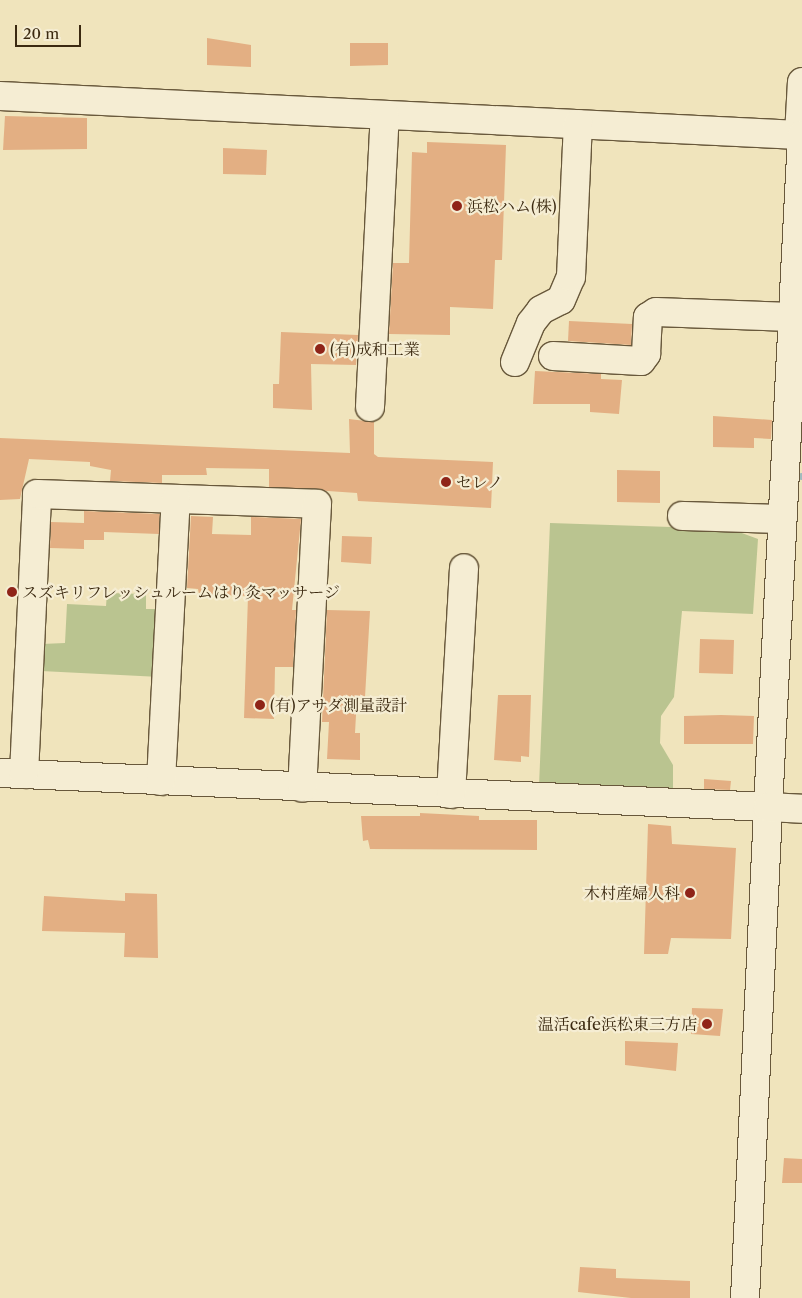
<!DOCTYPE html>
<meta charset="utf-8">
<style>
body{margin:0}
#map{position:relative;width:802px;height:1298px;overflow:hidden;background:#f0e4bc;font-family:"Libre Caslon Text","Noto Serif JP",serif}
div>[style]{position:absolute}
.green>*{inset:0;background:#bac490}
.stream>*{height:7px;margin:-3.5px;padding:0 3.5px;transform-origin:3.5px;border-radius:3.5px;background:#a1bbbd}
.building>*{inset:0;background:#e3af83}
.roads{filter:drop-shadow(1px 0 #68583b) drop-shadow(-1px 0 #68583b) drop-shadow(0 1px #68583b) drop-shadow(0 -1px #68583b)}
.minor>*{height:28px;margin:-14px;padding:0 14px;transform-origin:14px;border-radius:14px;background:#f5edd3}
.dots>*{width:14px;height:14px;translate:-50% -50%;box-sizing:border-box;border:2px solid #f5edd3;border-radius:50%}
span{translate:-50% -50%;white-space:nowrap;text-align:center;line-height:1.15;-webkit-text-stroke:4.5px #f5edd3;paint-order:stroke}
.poi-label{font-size:16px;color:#3b2910}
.left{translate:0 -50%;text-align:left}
.right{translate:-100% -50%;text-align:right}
.scale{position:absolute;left:15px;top:25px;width:66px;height:22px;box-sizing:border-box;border:2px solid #3b2910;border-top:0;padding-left:6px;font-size:15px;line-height:18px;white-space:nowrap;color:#3b2910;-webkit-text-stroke:4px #f5edd3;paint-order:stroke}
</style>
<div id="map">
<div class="green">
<i style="clip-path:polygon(550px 523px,731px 529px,758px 539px,753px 614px,682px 611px,674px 697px,661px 716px,660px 743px,673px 765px,673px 790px,539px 786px)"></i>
<i style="clip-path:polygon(107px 593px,146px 594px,146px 609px,163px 609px,160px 677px,41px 671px,42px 644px,65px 643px,67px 604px,106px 606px)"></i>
</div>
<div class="stream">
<i style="left:801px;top:476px;width:1px"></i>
</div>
<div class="building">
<i style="clip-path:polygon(207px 38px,251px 45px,251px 67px,207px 65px)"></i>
<i style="clip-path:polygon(350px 43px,388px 43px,388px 65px,350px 66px)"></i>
<i style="clip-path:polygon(5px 116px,87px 118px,87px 149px,3px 150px)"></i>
<i style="clip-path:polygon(427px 142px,506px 145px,502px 260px,495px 260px,493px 309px,450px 307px,450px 335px,389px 334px,393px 263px,409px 263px,412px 152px,427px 153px)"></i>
<i style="clip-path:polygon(223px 148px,267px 150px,266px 175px,223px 174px)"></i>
<i style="clip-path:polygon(569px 321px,632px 324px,631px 345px,568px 341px)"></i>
<i style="clip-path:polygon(281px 332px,358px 335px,356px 365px,311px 364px,312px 410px,273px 408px,273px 384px,279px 384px)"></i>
<i style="clip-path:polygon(535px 371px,601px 374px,601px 379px,622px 380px,619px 414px,590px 412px,590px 404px,533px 404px)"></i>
<i style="clip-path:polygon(713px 416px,772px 420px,771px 439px,754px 438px,754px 448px,713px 447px)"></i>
<i style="clip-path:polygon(349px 419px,374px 422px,374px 454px,378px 457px,493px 462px,491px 508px,358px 501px,357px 493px,269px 487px,269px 469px,206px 468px,207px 475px,162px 475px,162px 483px,110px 481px,111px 470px,90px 466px,90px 462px,29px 459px,20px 499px,0 500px,0 438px,350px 453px)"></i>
<i style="clip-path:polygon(617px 470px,660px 471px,660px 503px,617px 502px)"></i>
<i style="clip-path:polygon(84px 511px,160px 514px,159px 534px,104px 532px,104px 540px,84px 540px,84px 549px,50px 548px,51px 522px,84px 523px)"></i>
<i style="clip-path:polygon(191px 516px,213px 517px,212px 534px,251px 535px,251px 517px,301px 519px,292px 610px,296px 610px,293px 667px,275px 667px,274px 719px,244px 718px,248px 596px,199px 594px,198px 589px,187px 588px)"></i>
<i style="clip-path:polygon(342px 536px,372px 537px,371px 564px,341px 562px)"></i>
<i style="clip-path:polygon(327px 610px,370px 611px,365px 697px,357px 697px,355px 733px,360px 733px,360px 760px,327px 759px,329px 722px,322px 722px)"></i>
<i style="clip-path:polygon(700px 639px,734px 640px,733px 674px,699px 673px)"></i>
<i style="clip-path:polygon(498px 695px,531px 695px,529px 757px,521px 756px,521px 762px,494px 760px)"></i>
<i style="clip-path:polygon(721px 715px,754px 716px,753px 744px,684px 744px,684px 716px)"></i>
<i style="clip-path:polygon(704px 779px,731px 781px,730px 790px,704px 789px)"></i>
<i style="clip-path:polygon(420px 813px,479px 816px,479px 820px,537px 820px,537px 850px,370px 849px,368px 840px,363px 841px,361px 816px,420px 816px)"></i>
<i style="clip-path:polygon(648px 824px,671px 826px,672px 844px,736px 848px,731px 939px,671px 938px,668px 954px,644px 954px)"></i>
<i style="clip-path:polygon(125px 893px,157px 894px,158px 958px,124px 957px,125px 933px,42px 931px,44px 896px,125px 901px)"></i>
<i style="clip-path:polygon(692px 1008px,723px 1009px,720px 1036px,691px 1034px)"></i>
<i style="clip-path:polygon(625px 1041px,678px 1043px,676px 1071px,625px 1065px)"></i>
<i style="clip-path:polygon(784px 1158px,802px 1159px,802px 1183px,782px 1183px)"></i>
<i style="clip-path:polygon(580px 1267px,616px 1269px,616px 1278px,690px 1281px,690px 1298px,631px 1298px,578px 1292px)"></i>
</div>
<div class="roads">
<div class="minor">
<i style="left:0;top:96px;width:800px;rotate:2.79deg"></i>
<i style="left:799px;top:135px;width:53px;rotate:-86.8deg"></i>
<i style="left:553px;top:356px;width:88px;rotate:3.3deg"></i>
<i style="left:641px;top:361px;width:9px;rotate:-54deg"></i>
<i style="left:646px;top:354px;width:37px;rotate:-87deg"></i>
<i style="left:648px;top:317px;width:9px;rotate:-32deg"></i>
<i style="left:656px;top:312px;width:135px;rotate:2.1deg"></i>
<i style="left:515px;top:362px;width:42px;rotate:-67.7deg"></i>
<i style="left:531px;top:323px;width:16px;rotate:-52deg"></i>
<i style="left:541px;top:310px;width:22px;rotate:-27deg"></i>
<i style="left:561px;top:300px;width:25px;rotate:-67deg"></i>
<i style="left:571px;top:277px;width:153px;rotate:-87.4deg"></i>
<i style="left:370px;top:407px;width:292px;rotate:-87.1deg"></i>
<i style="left:682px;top:516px;width:100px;rotate:1.7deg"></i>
<i style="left:0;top:773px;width:769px;rotate:2.53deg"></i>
<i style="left:768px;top:807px;width:673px;rotate:-87.1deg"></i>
<i style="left:24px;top:774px;width:280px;rotate:-87.3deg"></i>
<i style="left:37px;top:494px;width:280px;rotate:2deg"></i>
<i style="left:317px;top:504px;width:284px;rotate:93deg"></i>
<i style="left:161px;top:781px;width:282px;rotate:-87deg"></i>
<i style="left:451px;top:794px;width:226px;rotate:-86.7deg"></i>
<i style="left:745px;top:1298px;width:492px;rotate:-87.3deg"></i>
<i style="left:768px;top:807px;width:34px;rotate:3deg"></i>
</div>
</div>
<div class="dots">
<i style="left:457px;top:206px;background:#8f2418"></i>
<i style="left:320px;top:349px;background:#8f2418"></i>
<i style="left:446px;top:482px;background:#8f2418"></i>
<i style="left:12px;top:592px;background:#8f2418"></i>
<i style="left:260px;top:705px;background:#8f2418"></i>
<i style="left:690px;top:893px;background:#8f2418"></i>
<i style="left:707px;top:1024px;background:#8f2418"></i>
</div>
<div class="poi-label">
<span class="left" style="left:467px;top:206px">浜松ハム(株)</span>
<span class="left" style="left:330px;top:349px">(有)成和工業</span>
<span class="left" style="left:456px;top:482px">セレノ</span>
<span class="left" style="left:22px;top:592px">スズキリフレッシュルームはり灸マッサージ</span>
<span class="left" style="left:270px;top:705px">(有)アサダ測量設計</span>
<span class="right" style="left:680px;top:893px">木村産婦人科</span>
<span class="right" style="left:697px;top:1024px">温活cafe浜松東三方店</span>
</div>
<div class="scale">20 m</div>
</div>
